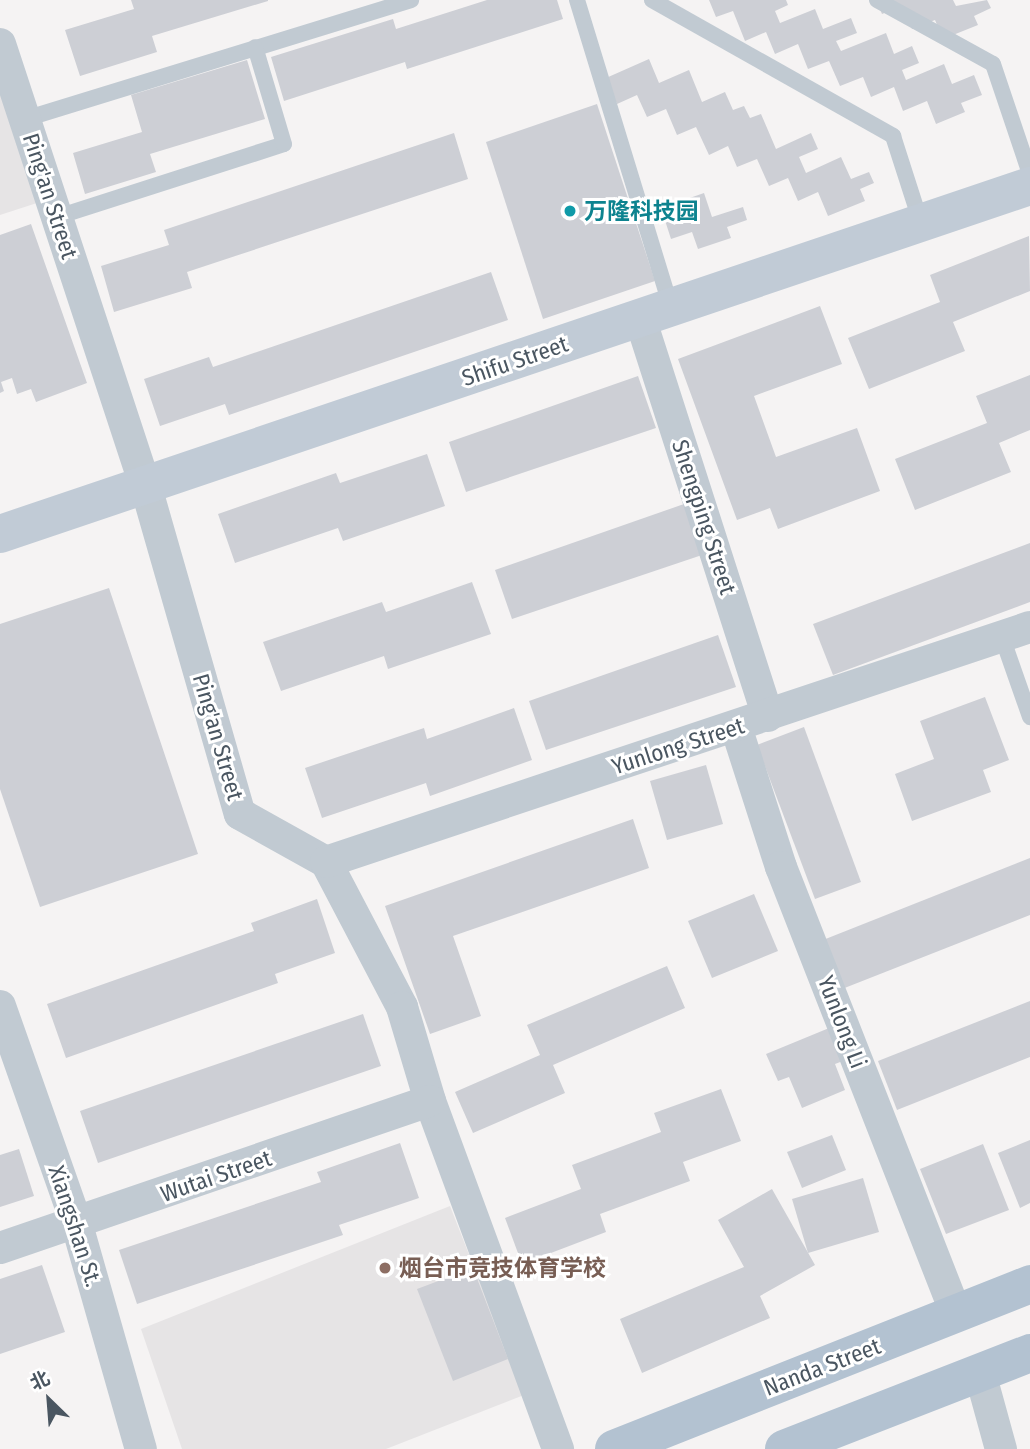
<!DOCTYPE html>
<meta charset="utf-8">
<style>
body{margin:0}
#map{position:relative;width:1030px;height:1449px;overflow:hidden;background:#f5f3f3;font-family:"Fira Sans Condensed","Noto Sans SC",sans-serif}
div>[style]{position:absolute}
.education>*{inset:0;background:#e6e4e5}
.building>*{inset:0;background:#cdcfd5}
.lane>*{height:16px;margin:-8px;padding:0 8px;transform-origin:8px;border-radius:8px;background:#c1cad2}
.street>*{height:32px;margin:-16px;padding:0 16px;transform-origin:16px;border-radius:16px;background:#c1cad2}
.secondary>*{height:38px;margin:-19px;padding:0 19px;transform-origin:19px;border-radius:19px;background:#c1cbd6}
.primary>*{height:38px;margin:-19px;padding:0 19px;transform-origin:19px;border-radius:19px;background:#b3c2d1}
.dots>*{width:19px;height:19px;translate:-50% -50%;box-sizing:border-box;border:4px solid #fff;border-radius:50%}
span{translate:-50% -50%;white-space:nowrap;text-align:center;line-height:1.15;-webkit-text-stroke:6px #fff;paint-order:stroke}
.street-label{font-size:23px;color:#4a5661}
.culture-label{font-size:23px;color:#0d838f;font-weight:700}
.left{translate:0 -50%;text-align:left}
.education-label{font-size:23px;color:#785e54;font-weight:700}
.north{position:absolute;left:14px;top:1365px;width:70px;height:70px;-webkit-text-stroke:5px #fff;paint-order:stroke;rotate:335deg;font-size:19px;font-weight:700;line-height:28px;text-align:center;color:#4a5661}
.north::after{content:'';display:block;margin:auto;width:24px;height:32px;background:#4a5661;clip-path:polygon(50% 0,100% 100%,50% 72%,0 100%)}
</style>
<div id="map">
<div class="education">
<i style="clip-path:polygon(0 79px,40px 202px,0 215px)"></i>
<i style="clip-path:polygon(450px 1206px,524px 1395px,386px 1449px,182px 1449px,141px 1329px)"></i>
</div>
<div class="building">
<i style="clip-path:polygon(131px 0,268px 0,268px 1px,152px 36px,157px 52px,80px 76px,65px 30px,134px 9px)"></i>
<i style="clip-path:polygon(487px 0,557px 0,563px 19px,407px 69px,405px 62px,284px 101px,271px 57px,393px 19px,396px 29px)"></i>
<i style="clip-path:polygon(709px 0,786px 0,788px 5px,775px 11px,780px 23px,815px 9px,823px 29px,851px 18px,857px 33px,836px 41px,841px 51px,886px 33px,894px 54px,912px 46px,919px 63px,902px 70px,906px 80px,944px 64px,952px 84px,974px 75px,982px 95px,961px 103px,965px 112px,936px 124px,927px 101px,903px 111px,894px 87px,871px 97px,863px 77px,840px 86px,829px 61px,808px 69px,798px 44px,775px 54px,766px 32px,745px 41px,733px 11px,716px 17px)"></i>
<i style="clip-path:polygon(876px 0,953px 0,956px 6px,987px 0,991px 8px,974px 16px,978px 25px,943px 39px,935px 20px,912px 29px,902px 6px,882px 14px)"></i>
<i style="clip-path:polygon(649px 59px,659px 83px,689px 70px,702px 102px,725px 92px,733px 110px,744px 106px,750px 118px,761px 114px,776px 149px,811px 133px,818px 149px,799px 157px,806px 173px,841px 157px,851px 179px,869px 172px,874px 183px,860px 189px,865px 201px,828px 216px,818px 192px,798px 201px,788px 178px,769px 186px,757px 159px,737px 167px,728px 146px,709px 155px,696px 127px,677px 135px,666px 109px,647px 117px,637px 95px,617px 104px,606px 78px)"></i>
<i style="clip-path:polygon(247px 60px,265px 119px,150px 154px,156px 172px,85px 194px,73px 153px,142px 132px,131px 95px)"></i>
<i style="clip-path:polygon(597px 104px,655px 281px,543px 319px,486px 142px)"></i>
<i style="clip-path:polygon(454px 133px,468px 179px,187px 272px,192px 288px,114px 312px,101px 266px,169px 245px,164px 230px)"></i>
<i style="clip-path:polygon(704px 193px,712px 217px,743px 207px,747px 220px,727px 227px,731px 238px,698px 249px,692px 232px,671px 239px,661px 208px)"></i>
<i style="clip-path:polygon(31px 224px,87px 383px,36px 402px,31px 389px,17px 394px,12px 378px,1px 382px,4px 391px,0 393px,0 235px)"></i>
<i style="clip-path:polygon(1029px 236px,1030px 291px,953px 322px,965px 351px,869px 389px,848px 338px,940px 302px,930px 275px)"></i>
<i style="clip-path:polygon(491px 272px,508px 320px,229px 415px,225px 404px,160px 426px,144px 379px,209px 357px,213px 367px)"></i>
<i style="clip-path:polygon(820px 306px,842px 364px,754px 396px,776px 457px,857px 428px,880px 491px,778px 529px,770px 508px,737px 520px,678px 359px)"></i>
<i style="clip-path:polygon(1030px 375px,1030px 430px,999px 443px,1011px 472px,915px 510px,895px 459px,987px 423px,976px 396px)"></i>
<i style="clip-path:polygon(638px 376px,656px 428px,466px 492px,449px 442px)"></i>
<i style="clip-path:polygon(427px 454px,445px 506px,343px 541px,338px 528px,235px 563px,218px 514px,336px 473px,340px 483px)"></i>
<i style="clip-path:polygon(684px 504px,702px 555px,512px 619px,495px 570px)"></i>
<i style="clip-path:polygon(1030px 543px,1030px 602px,833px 675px,813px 624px)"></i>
<i style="clip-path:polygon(472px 582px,491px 634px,388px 669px,384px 656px,281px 691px,263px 642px,382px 602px,386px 612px)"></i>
<i style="clip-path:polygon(109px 588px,198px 854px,40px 907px,0 789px,0 624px)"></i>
<i style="clip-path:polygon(718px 635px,736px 687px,546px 750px,529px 701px)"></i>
<i style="clip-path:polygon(985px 697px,1009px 760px,983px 770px,991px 792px,912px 821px,895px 774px,934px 759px,920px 721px)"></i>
<i style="clip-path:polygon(514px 708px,532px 760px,430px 796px,426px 783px,322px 818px,305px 768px,424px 728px,427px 739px)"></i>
<i style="clip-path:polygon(804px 727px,861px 882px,815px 899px,757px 745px)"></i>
<i style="clip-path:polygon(706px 765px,723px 824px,667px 840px,650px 781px)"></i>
<i style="clip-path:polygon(633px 819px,649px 868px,453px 936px,481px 1016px,430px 1034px,385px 906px)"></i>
<i style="clip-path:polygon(1030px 858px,1030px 915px,842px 989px,823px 940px)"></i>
<i style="clip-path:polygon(754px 894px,778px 951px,712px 978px,688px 921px)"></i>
<i style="clip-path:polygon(317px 899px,335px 953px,275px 974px,278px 983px,66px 1058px,47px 1004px,254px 931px,251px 923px)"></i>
<i style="clip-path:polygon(667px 966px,685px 1008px,553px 1065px,565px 1093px,473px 1133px,455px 1092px,540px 1055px,527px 1025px)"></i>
<i style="clip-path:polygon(1030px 1001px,1030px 1057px,897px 1110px,878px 1061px)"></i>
<i style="clip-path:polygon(363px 1014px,381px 1066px,98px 1163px,80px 1111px)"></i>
<i style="clip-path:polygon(834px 1026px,848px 1059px,835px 1064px,845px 1090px,802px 1108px,789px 1077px,778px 1081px,766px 1054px)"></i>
<i style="clip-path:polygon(721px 1089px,741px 1141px,683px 1162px,690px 1181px,600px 1214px,606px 1232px,522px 1264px,505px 1218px,581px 1189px,572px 1165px,661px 1132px,654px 1113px)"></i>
<i style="clip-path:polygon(832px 1135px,846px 1170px,802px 1188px,787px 1152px)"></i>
<i style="clip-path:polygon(1030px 1140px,1030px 1203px,1020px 1208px,998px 1153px)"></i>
<i style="clip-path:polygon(400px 1143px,419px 1198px,339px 1225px,343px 1235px,137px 1304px,119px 1250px,321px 1182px,317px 1172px)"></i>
<i style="clip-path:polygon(983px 1144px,1009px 1210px,946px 1234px,920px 1169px)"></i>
<i style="clip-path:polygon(19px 1149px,34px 1196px,0 1207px,0 1155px)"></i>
<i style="clip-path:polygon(863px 1178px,879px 1232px,808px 1253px,792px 1199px)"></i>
<i style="clip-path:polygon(772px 1189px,815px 1265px,760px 1296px,770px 1318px,642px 1373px,620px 1319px,744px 1267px,718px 1220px)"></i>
<i style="clip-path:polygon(42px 1265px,65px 1332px,0 1354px,0 1279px)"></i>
<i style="clip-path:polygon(473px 1268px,508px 1359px,453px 1381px,417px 1289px)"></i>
</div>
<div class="lane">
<i style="left:577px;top:0;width:322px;rotate:73deg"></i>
<i style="left:652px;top:0;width:277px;rotate:29.4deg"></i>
<i style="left:893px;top:136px;width:91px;rotate:72.2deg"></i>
<i style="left:877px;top:0;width:132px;rotate:28.9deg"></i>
<i style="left:993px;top:64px;width:116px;rotate:71.4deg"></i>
<i style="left:25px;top:119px;width:404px;rotate:-17.1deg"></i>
<i style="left:57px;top:217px;width:238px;rotate:-17.8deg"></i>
<i style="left:284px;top:144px;width:101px;rotate:-106.6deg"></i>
<i style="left:1002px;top:637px;width:85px;rotate:70.7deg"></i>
</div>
<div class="street">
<i style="left:0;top:44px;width:466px;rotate:71.8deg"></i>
<i style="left:146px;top:487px;width:340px;rotate:74deg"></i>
<i style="left:240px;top:814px;width:98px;rotate:29.2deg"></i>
<i style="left:326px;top:862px;width:164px;rotate:62.3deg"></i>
<i style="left:402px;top:1007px;width:98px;rotate:73.4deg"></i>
<i style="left:430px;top:1101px;width:371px;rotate:69.8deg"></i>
<i style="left:640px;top:318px;width:418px;rotate:72.2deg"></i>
<i style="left:736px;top:727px;width:147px;rotate:72.2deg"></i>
<i style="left:781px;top:867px;width:481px;rotate:68.6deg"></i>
<i style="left:326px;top:862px;width:742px;rotate:-18.46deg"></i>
<i style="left:0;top:1006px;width:232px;rotate:70.6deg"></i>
<i style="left:77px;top:1225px;width:233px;rotate:74.1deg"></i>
<i style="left:0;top:1248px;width:454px;rotate:-18.9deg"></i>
<i style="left:980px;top:1373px;width:79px;rotate:74.6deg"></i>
</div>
<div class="secondary">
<i style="left:0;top:534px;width:1087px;rotate:-18.67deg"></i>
</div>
<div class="primary">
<i style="left:614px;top:1449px;width:448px;rotate:-21.6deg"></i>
<i style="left:784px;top:1449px;width:264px;rotate:-21.3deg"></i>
</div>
<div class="dots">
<i style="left:570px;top:211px;background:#0f9aa8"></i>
<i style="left:385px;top:1268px;background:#8d6e63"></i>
</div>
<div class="street-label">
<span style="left:50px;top:196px;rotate:72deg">Ping'an Street</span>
<span style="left:515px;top:361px;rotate:-19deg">Shifu Street</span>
<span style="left:704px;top:517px;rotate:72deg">Shengping Street</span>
<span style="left:218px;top:737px;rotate:74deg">Ping'an Street</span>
<span style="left:678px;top:746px;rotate:-18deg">Yunlong Street</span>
<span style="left:842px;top:1022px;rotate:69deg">Yunlong Li</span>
<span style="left:216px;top:1176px;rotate:-19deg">Wutai Street</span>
<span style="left:75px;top:1226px;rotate:72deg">Xiangshan St.</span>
<span style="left:822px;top:1367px;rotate:-21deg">Nanda Street</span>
</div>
<div class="culture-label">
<span class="left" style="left:584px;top:211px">万隆科技园</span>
</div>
<div class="education-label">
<span class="left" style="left:399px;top:1268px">烟台市竞技体育学校</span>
</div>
<div class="north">北</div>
</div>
